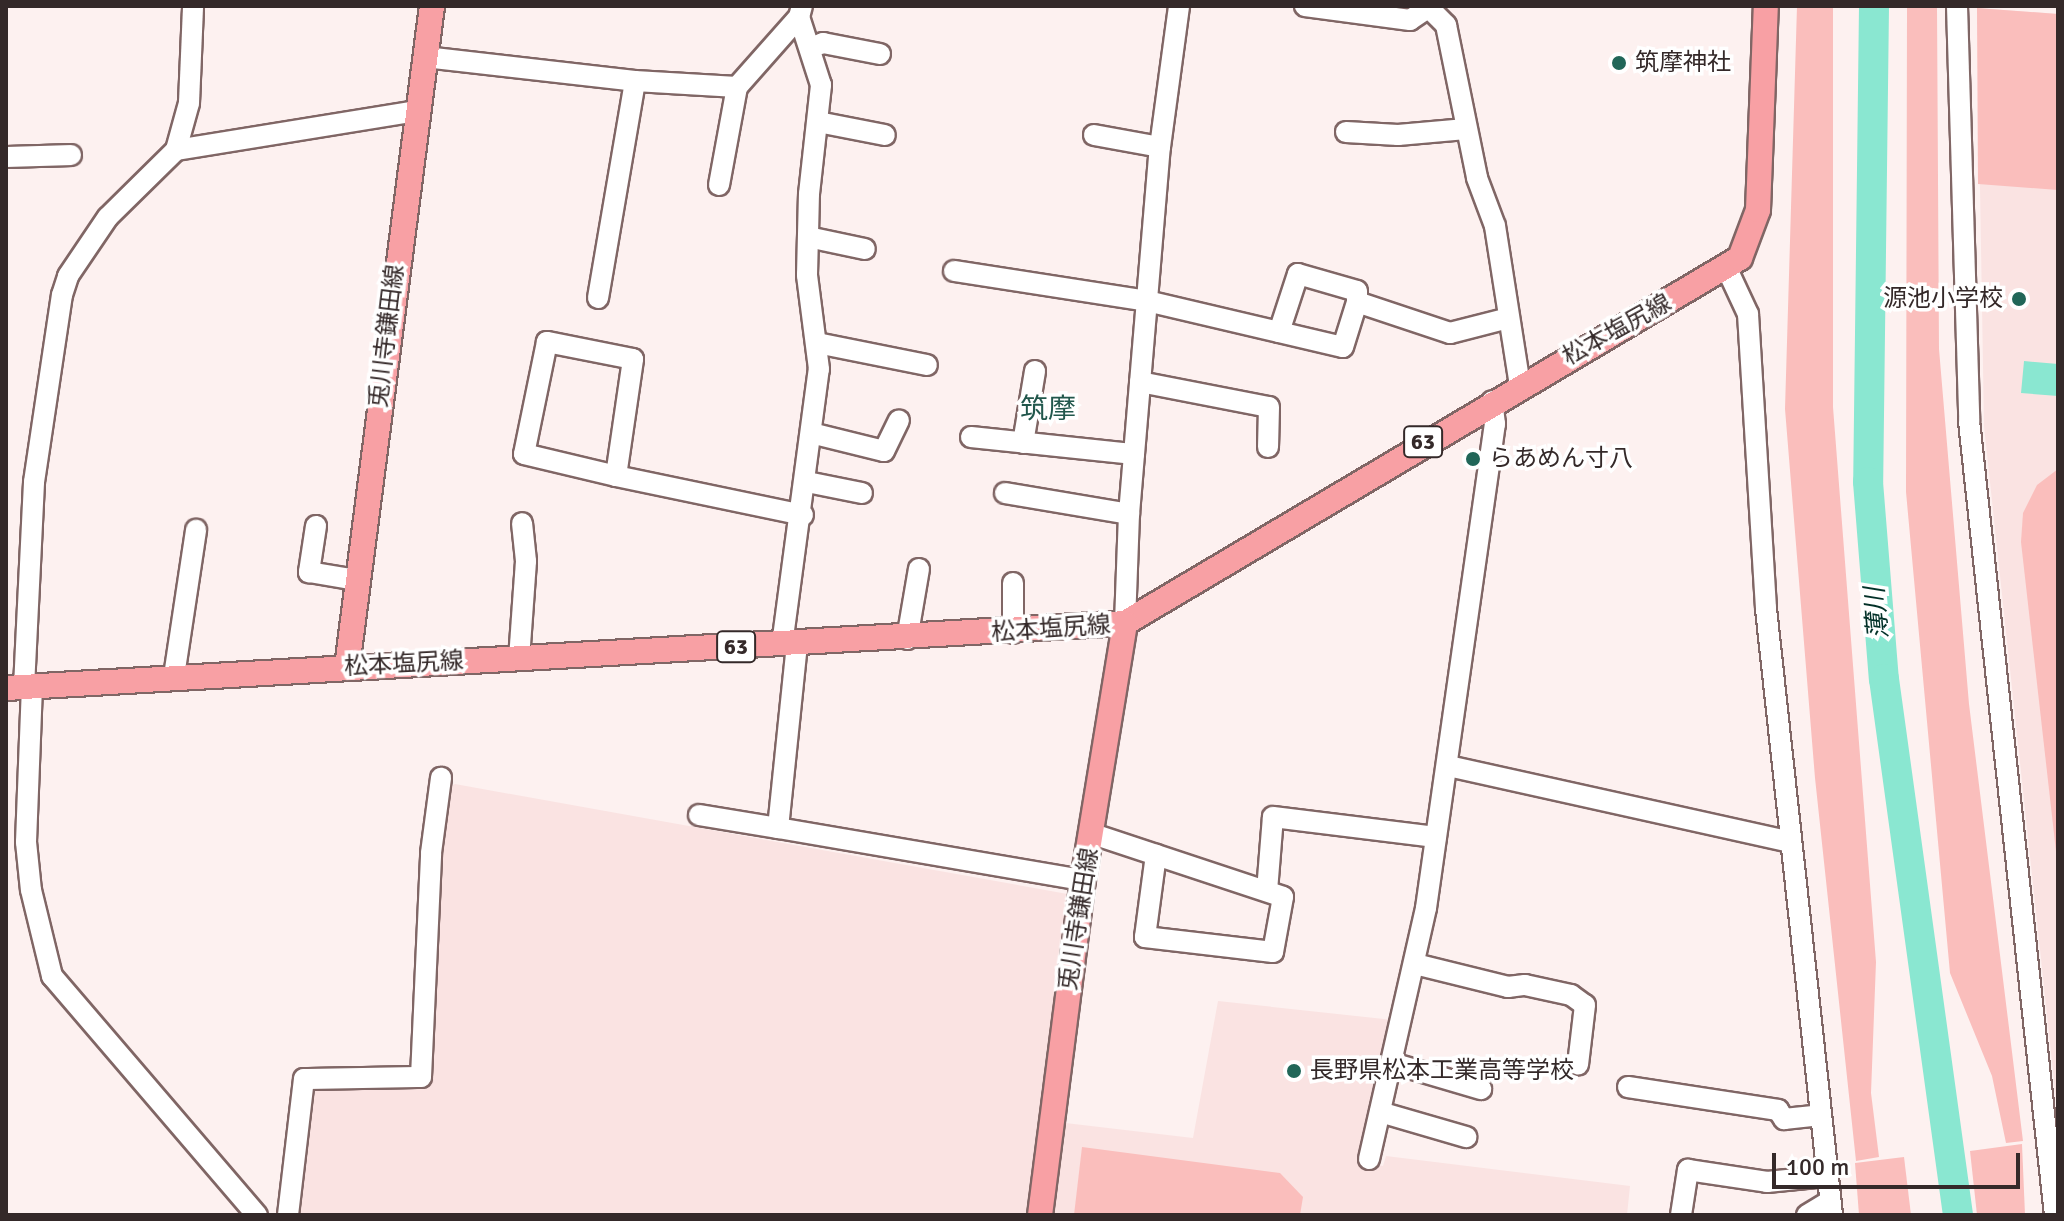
<!DOCTYPE html>
<meta charset="utf-8">
<style>
body{margin:0}
#map{position:relative;width:2064px;height:1221px;overflow:hidden;background:#fdf1f0;font-family:Signika,"Noto Sans JP",sans-serif}
div>[style]{position:absolute}
.built>*{inset:0;background:#fae3e2}
.green>*{inset:0;background:#fabebc}
.water>*{inset:0;background:#8ae7d1}
.river>*{height:30px;margin:-15px;padding:0 15px;transform-origin:15px;border-radius:15px;background:#8ae7d1}
.roads{filter:drop-shadow(2px 0 #806665) drop-shadow(-2px 0 #806665) drop-shadow(0 2px #806665) drop-shadow(0 -2px #806665)}
.minor>*{height:20px;margin:-10px;padding:0 10px;transform-origin:10px;border-radius:10px;background:#fff}
.major>*{height:24px;margin:-12px;padding:0 12px;transform-origin:12px;border-radius:12px;background:#f8a0a4}
.dots>*{width:22px;height:22px;translate:-50% -50%;box-sizing:border-box;border:4px solid #fff;border-radius:50%}
span{translate:-50% -50%;white-space:nowrap;text-align:center;line-height:1.15;-webkit-text-stroke:7px #fff;paint-order:stroke}
.shield-label span{padding:2px 6px;background:#fff;border:2px solid;border-radius:6px;-webkit-text-stroke-width:0}
.shield-label{font-size:22px;color:#342929;font-weight:700}
.poi-label{font-size:24px;color:#342929}
.left{translate:0 -50%;text-align:left}
.right{translate:-100% -50%;text-align:right}
.street-label{font-size:24px;color:#342929}
.water-label{font-size:26px;color:#023128;font-style:italic}
.quarter-label{font-size:28px;color:#22574c}
.frame{position:absolute;inset:0;border:8px solid #342929;pointer-events:none}
.scale{position:absolute;left:1772px;top:1153px;width:248px;height:36px;box-sizing:border-box;border:4px solid #342929;border-top:0;padding-left:10px;font-size:24px;line-height:28px;white-space:nowrap;color:#342929;-webkit-text-stroke:6px #fff;paint-order:stroke}
</style>
<div id="map">
<div class="built">
<i style="clip-path:polygon(1977px 8px,2058px 14px,2058px 1118px,1984px 426px)"></i>
<i style="clip-path:polygon(455px 784px,1073px 895px,1031px 1215px,294px 1215px,310px 1090px,317px 1085px,426px 1082px,445px 789px)"></i>
<i style="clip-path:polygon(1218px 1001px,1393px 1020px,1359px 1161px,1383px 1166px,1386px 1156px,1630px 1186px,1627px 1215px,1046px 1215px,1057px 1122px,1193px 1138px)"></i>
</div>
<div class="green">
<i style="clip-path:polygon(1797px 6px,1833px 6px,1833px 407px,1876px 962px,1871px 1093px,1879px 1157px,1856px 1161px,1815px 778px,1785px 409px)"></i>
<i style="clip-path:polygon(1907px 6px,1937px 6px,1939px 349px,1969px 704px,2023px 1141px,2006px 1143px,1992px 1076px,1950px 973px,1906px 492px)"></i>
<i style="clip-path:polygon(1977px 8px,2058px 14px,2058px 190px,1978px 184px)"></i>
<i style="clip-path:polygon(2058px 469px,2058px 869px,2021px 542px,2023px 513px,2037px 485px)"></i>
<i style="clip-path:polygon(2022px 1144px,2025px 1215px,1977px 1215px,1970px 1151px)"></i>
<i style="clip-path:polygon(1082px 1147px,1280px 1173px,1303px 1197px,1300px 1215px,1074px 1215px)"></i>
<i style="clip-path:polygon(1904px 1157px,1911px 1215px,1859px 1215px,1855px 1163px)"></i>
</div>
<div class="water">
<i style="clip-path:polygon(2024px 361px,2058px 364px,2058px 396px,2021px 393px)"></i>
</div>
<div class="river">
<i style="left:1874px;top:6px;width:476px;rotate:90.7deg"></i>
<i style="left:1868px;top:482px;width:198px;rotate:85.4deg"></i>
<i style="left:1884px;top:679px;width:541px;rotate:82.14deg"></i>
</div>
<div class="roads">
<div class="minor">
<i style="left:1305px;top:6px;width:106px;rotate:7.6deg"></i>
<i style="left:1410px;top:20px;width:25px;rotate:-34deg"></i>
<i style="left:1957px;top:6px;width:415px;rotate:88.3deg"></i>
<i style="left:1969px;top:421px;width:799px;rotate:83.82deg"></i>
<i style="left:1430px;top:9px;width:23px;rotate:45deg"></i>
<i style="left:1446px;top:25px;width:156px;rotate:78.5deg"></i>
<i style="left:1477px;top:178px;width:51px;rotate:69.4deg"></i>
<i style="left:1495px;top:226px;width:161px;rotate:81.1deg"></i>
<i style="left:810px;top:48px;width:14px;rotate:-21deg"></i>
<i style="left:823px;top:43px;width:58px;rotate:10.9deg"></i>
<i style="left:425px;top:57px;width:211px;rotate:6.5deg"></i>
<i style="left:635px;top:81px;width:102px;rotate:3.4deg"></i>
<i style="left:737px;top:87px;width:94px;rotate:-48.5deg"></i>
<i style="left:799px;top:17px;width:11px;rotate:-75deg"></i>
<i style="left:818px;top:122px;width:68px;rotate:11deg"></i>
<i style="left:1346px;top:132px;width:52px;rotate:3.3deg"></i>
<i style="left:1398px;top:135px;width:68px;rotate:-5deg"></i>
<i style="left:1094px;top:135px;width:67px;rotate:10.3deg"></i>
<i style="left:176px;top:150px;width:244px;rotate:-9.2deg"></i>
<i style="left:6px;top:157px;width:65px;rotate:-1.8deg"></i>
<i style="left:719px;top:185px;width:100px;rotate:-79.6deg"></i>
<i style="left:808px;top:237px;width:58px;rotate:11.9deg"></i>
<i style="left:1727px;top:269px;width:50px;rotate:65deg"></i>
<i style="left:1748px;top:314px;width:296px;rotate:86.5deg"></i>
<i style="left:1766px;top:609px;width:610px;rotate:83.78deg"></i>
<i style="left:954px;top:271px;width:195px;rotate:8.8deg"></i>
<i style="left:1147px;top:301px;width:201px;rotate:13.2deg"></i>
<i style="left:1343px;top:347px;width:47px;rotate:-72.7deg"></i>
<i style="left:1357px;top:302px;width:98px;rotate:18.4deg"></i>
<i style="left:1450px;top:333px;width:61px;rotate:-14.3deg"></i>
<i style="left:598px;top:298px;width:220px;rotate:-80.3deg"></i>
<i style="left:1279px;top:332px;width:61px;rotate:-71.9deg"></i>
<i style="left:1298px;top:274px;width:61px;rotate:16.1deg"></i>
<i style="left:1357px;top:291px;width:11px;rotate:90deg"></i>
<i style="left:817px;top:343px;width:112px;rotate:11.3deg"></i>
<i style="left:1140px;top:382px;width:131px;rotate:11deg"></i>
<i style="left:1269px;top:407px;width:40px;rotate:91.4deg"></i>
<i style="left:811px;top:433px;width:75px;rotate:13.9deg"></i>
<i style="left:884px;top:451px;width:34px;rotate:-64deg"></i>
<i style="left:971px;top:437px;width:164px;rotate:6deg"></i>
<i style="left:1023px;top:443px;width:73px;rotate:-80.5deg"></i>
<i style="left:616px;top:476px;width:118px;rotate:-81.7deg"></i>
<i style="left:633px;top:359px;width:88px;rotate:-168.8deg"></i>
<i style="left:547px;top:342px;width:114px;rotate:101.6deg"></i>
<i style="left:524px;top:454px;width:95px;rotate:13.4deg"></i>
<i style="left:616px;top:476px;width:191px;rotate:11.8deg"></i>
<i style="left:807px;top:482px;width:56px;rotate:11.3deg"></i>
<i style="left:1005px;top:493px;width:126px;rotate:9.6deg"></i>
<i style="left:316px;top:526px;width:47px;rotate:98.7deg"></i>
<i style="left:309px;top:572px;width:49px;rotate:9.5deg"></i>
<i style="left:1013px;top:583px;width:50px;rotate:90deg"></i>
<i style="left:1125px;top:623px;width:109px;rotate:-87.9deg"></i>
<i style="left:1129px;top:514px;width:368px;rotate:-85.2deg"></i>
<i style="left:1160px;top:147px;width:142px;rotate:-82.3deg"></i>
<i style="left:907px;top:639px;width:71px;rotate:-80.3deg"></i>
<i style="left:782px;top:645px;width:278px;rotate:-82.4deg"></i>
<i style="left:819px;top:369px;width:95px;rotate:-97.3deg"></i>
<i style="left:807px;top:275px;width:81px;rotate:-88.6deg"></i>
<i style="left:809px;top:194px;width:110px;rotate:-83.7deg"></i>
<i style="left:821px;top:85px;width:71px;rotate:-107.9deg"></i>
<i style="left:519px;top:659px;width:98px;rotate:-85.9deg"></i>
<i style="left:526px;top:561px;width:38px;rotate:-96deg"></i>
<i style="left:174px;top:676px;width:148px;rotate:-81.4deg"></i>
<i style="left:32px;top:686px;width:156px;rotate:92.2deg"></i>
<i style="left:26px;top:842px;width:48px;rotate:84.1deg"></i>
<i style="left:31px;top:890px;width:89px;rotate:76.3deg"></i>
<i style="left:52px;top:976px;width:315px;rotate:49.4deg"></i>
<i style="left:24px;top:687px;width:205px;rotate:-87.2deg"></i>
<i style="left:34px;top:482px;width:189px;rotate:-81.5deg"></i>
<i style="left:62px;top:295px;width:20px;rotate:-72deg"></i>
<i style="left:68px;top:276px;width:71px;rotate:-55.9deg"></i>
<i style="left:108px;top:217px;width:95px;rotate:-44.6deg"></i>
<i style="left:176px;top:150px;width:49px;rotate:-74.5deg"></i>
<i style="left:189px;top:103px;width:97px;rotate:-87.6deg"></i>
<i style="left:1448px;top:766px;width:351px;rotate:12.5deg"></i>
<i style="left:699px;top:815px;width:80px;rotate:9.3deg"></i>
<i style="left:778px;top:828px;width:185px;rotate:-84.1deg"></i>
<i style="left:778px;top:828px;width:309px;rotate:9.7deg"></i>
<i style="left:1093px;top:834px;width:200px;rotate:18.3deg"></i>
<i style="left:1283px;top:897px;width:56px;rotate:100.3deg"></i>
<i style="left:1273px;top:952px;width:129px;rotate:-173.3deg"></i>
<i style="left:1145px;top:937px;width:83px;rotate:-82.4deg"></i>
<i style="left:1267px;top:891px;width:74px;rotate:-85.4deg"></i>
<i style="left:1273px;top:817px;width:164px;rotate:7deg"></i>
<i style="left:1415px;top:964px;width:96px;rotate:13.9deg"></i>
<i style="left:1508px;top:987px;width:17px;rotate:-7deg"></i>
<i style="left:1525px;top:985px;width:47px;rotate:12.3deg"></i>
<i style="left:1571px;top:995px;width:17px;rotate:36deg"></i>
<i style="left:1585px;top:1005px;width:60px;rotate:96.7deg"></i>
<i style="left:1392px;top:1063px;width:93px;rotate:16.3deg"></i>
<i style="left:1628px;top:1087px;width:152px;rotate:8.7deg"></i>
<i style="left:1778px;top:1110px;width:11px;rotate:56deg"></i>
<i style="left:1784px;top:1119px;width:37px;rotate:-6deg"></i>
<i style="left:1380px;top:1112px;width:90px;rotate:16.2deg"></i>
<i style="left:1369px;top:1159px;width:257px;rotate:-77.2deg"></i>
<i style="left:1426px;top:908px;width:489px;rotate:-81.9deg"></i>
<i style="left:1495px;top:424px;width:23px;rotate:-97deg"></i>
<i style="left:288px;top:1215px;width:137px;rotate:-83.3deg"></i>
<i style="left:304px;top:1079px;width:117px;rotate:-1deg"></i>
<i style="left:421px;top:1077px;width:224px;rotate:-87.4deg"></i>
<i style="left:431px;top:853px;width:76px;rotate:-82.4deg"></i>
<i style="left:1681px;top:1215px;width:46px;rotate:-81.2deg"></i>
<i style="left:1688px;top:1170px;width:80px;rotate:8.6deg"></i>
<i style="left:1767px;top:1182px;width:60px;rotate:-5.7deg"></i>
<i style="left:1807px;top:1215px;width:27px;rotate:-31deg"></i>
</div>
<div class="major">
<i style="left:347px;top:667px;width:666px;rotate:-82.67deg"></i>
<i style="left:6px;top:688px;width:1121px;rotate:-3.32deg"></i>
<i style="left:1125px;top:623px;width:715px;rotate:-30.69deg"></i>
<i style="left:1740px;top:258px;width:51px;rotate:-69.4deg"></i>
<i style="left:1758px;top:210px;width:204px;rotate:-87.8deg"></i>
<i style="left:1040px;top:1215px;width:338px;rotate:-82.7deg"></i>
<i style="left:1083px;top:880px;width:260px;rotate:-80.7deg"></i>
</div>
</div>
<div class="dots">
<i style="left:1619px;top:63px;background:#216658"></i>
<i style="left:2019px;top:299px;background:#216658"></i>
<i style="left:1473px;top:459px;background:#216658"></i>
<i style="left:1294px;top:1071px;background:#216658"></i>
</div>
<div class="shield-label">
<span style="left:1423px;top:442px">63</span>
<span style="left:736px;top:647px">63</span>
</div>
<div class="poi-label">
<span class="left" style="left:1635px;top:63px">筑摩神社</span>
<span class="right" style="left:2003px;top:299px">源池小学校</span>
<span class="left" style="left:1489px;top:459px">らあめん寸八</span>
<span class="left" style="left:1310px;top:1071px">長野県松本工業高等学校</span>
</div>
<div class="street-label">
<span style="left:1617px;top:330px;rotate:-29deg">松本塩尻線</span>
<span style="left:387px;top:336px;rotate:-83deg">兎川寺鎌田線</span>
<span style="left:1051px;top:629px;rotate:-4deg">松本塩尻線</span>
<span style="left:404px;top:664px;rotate:-3deg">松本塩尻線</span>
<span style="left:1079px;top:919px;rotate:-81deg">兎川寺鎌田線</span>
</div>
<div class="water-label">
<span style="left:1878px;top:613px;rotate:-95deg">薄川</span>
</div>
<div class="quarter-label">
<span style="left:1048px;top:409px">筑摩</span>
</div>
<div class="frame"></div>
<div class="scale">100 m</div>
</div>
